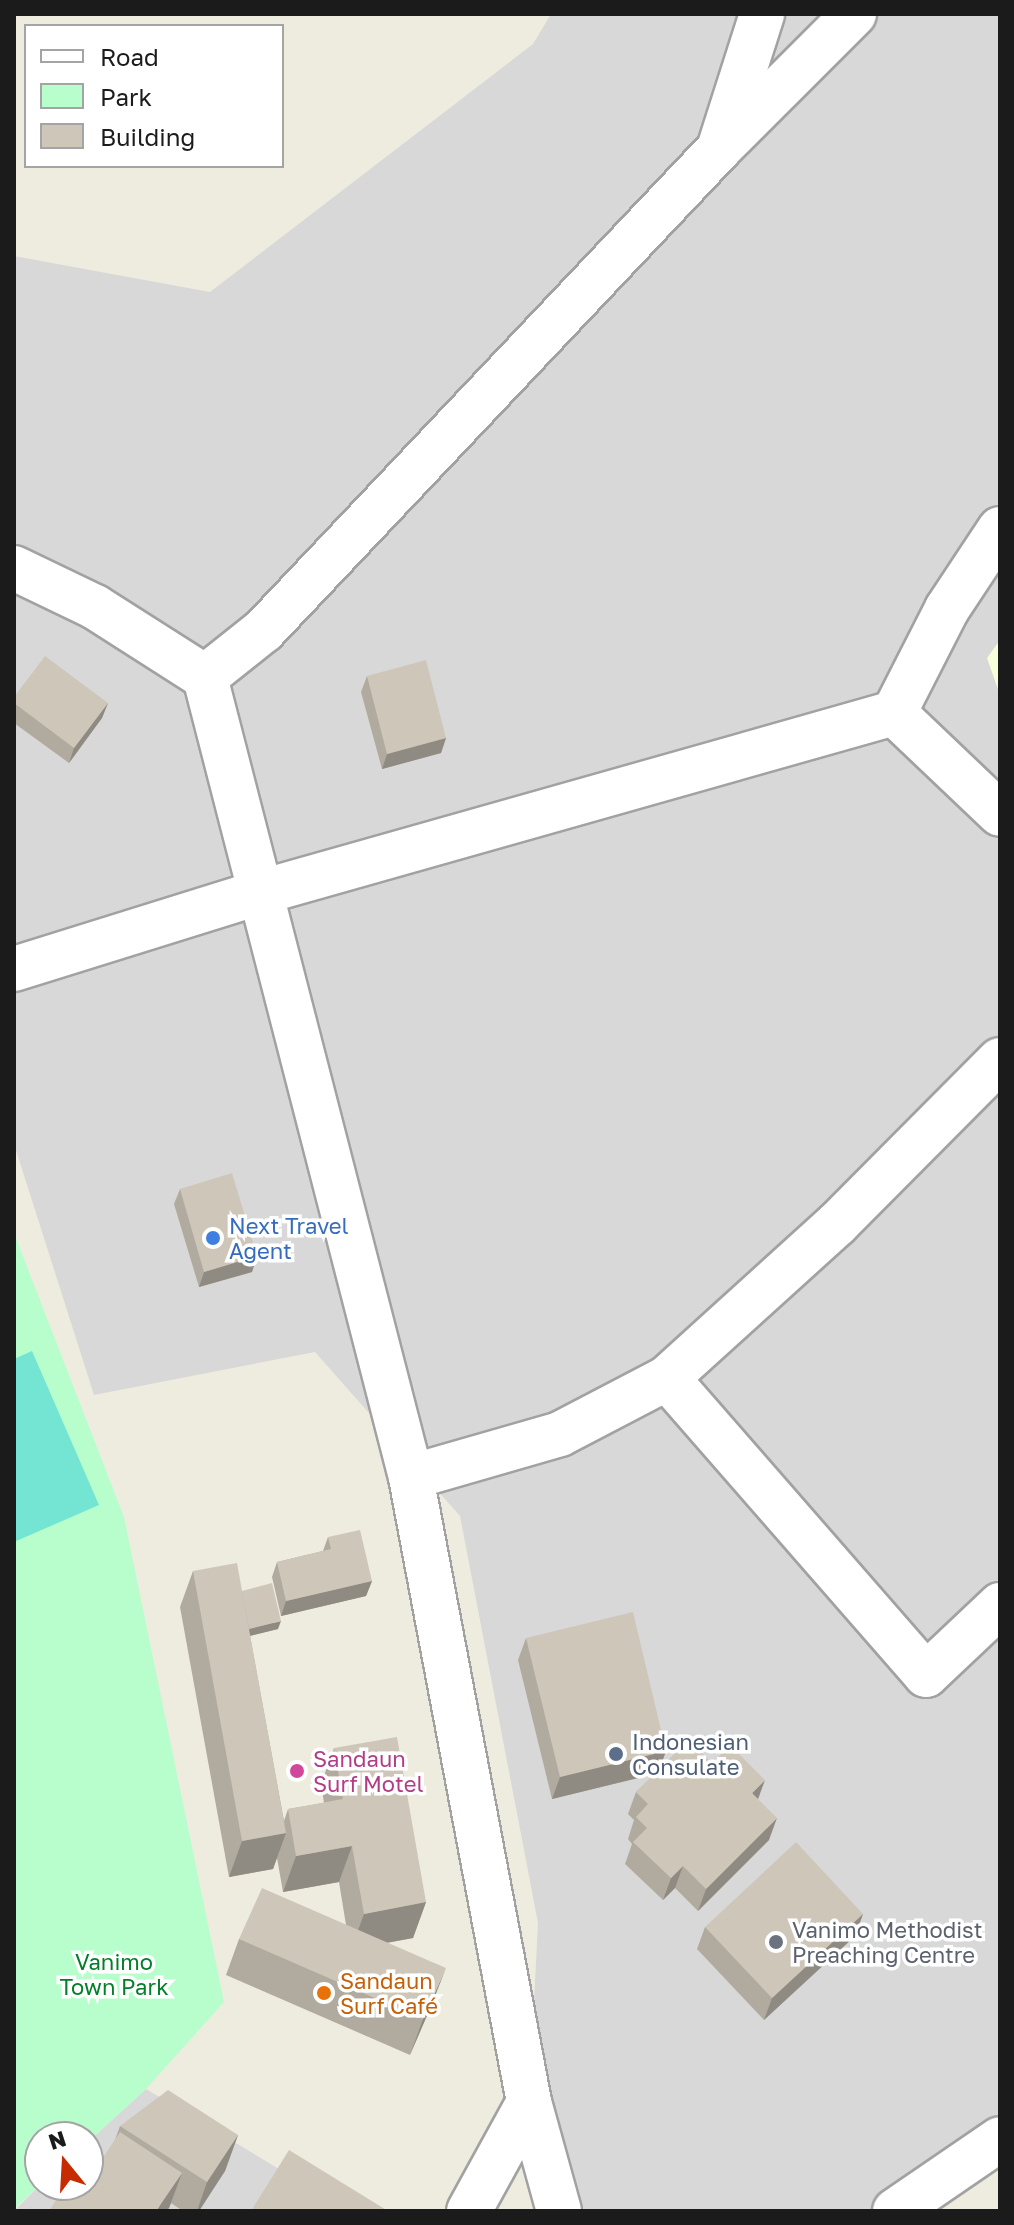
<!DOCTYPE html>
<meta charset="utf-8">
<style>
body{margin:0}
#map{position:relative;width:1014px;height:2225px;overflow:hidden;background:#eeecdf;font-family:"Golos Text",sans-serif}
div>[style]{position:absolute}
.residential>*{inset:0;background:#d9d8d8}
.education>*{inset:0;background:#f6ffd7}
.park>*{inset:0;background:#b7fecc}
.pitch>*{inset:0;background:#75e5d3}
.roads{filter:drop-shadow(2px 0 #a2a2a2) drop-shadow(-2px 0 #a2a2a2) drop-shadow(0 2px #a2a2a2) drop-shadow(0 -2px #a2a2a2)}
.minor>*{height:44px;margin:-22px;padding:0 22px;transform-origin:22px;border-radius:22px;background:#fff}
.wall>*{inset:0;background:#b1ab9f}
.shaded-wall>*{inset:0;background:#908b82}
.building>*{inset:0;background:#cec7b9}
.dots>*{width:22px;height:22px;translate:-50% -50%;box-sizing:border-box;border:4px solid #fff;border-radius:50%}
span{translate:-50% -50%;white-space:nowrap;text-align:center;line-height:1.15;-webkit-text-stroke:7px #fff;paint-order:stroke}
.shop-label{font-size:22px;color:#366cbe}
.left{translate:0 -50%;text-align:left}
.service-label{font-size:22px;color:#4e5e75}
.hotel-label{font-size:22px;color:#b23c85}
.worship-label{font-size:22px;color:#5b616d}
.park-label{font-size:22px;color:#028029}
.food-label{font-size:22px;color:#c56008}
.frame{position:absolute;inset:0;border:16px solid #1b1b1b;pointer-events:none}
.legend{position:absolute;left:24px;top:24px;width:260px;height:144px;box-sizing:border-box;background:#fff;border:2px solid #a4a4a4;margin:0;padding:10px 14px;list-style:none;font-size:24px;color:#1b1b1b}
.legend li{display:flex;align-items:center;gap:16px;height:40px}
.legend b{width:40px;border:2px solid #a4a4a4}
.north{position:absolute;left:24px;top:2121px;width:80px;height:80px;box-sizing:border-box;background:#fff;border:2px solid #a4a4a4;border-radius:50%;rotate:342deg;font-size:22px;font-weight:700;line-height:32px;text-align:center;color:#1b1b1b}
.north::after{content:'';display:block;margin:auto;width:28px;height:36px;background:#c62c00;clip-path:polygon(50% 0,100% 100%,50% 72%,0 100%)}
</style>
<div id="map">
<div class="residential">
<i style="clip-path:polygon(551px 14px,1000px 14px,1000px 2139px,895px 2211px,559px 2211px,529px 2102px,538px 1923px,460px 1516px,315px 1352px,94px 1395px,14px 1144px,14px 256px,210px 292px,533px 44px)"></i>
<i style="clip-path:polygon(146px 2089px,349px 2211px,14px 2211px,40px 2185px,88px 2185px,88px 2142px)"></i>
</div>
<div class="education">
<i style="clip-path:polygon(1000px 640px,1000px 695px,987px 658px)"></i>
</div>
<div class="park">
<i style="clip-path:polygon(14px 1233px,124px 1517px,224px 2002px,146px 2089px,88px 2142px,88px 2137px,40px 2137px,40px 2185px,14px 2209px)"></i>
</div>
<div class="pitch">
<i style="clip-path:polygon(32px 1351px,99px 1505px,14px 1542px,14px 1359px)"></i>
</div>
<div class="roads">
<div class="minor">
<i style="left:724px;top:144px;width:184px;rotate:-45deg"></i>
<i style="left:14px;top:568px;width:90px;rotate:25.7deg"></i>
<i style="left:95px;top:607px;width:130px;rotate:32.5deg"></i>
<i style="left:205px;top:677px;width:826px;rotate:75.56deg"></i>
<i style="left:411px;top:1477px;width:636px;rotate:79.31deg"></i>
<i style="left:529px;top:2102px;width:113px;rotate:74.6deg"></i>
<i style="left:205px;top:677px;width:75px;rotate:-38.5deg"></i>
<i style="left:264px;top:630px;width:662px;rotate:-46.59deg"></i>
<i style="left:719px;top:149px;width:142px;rotate:-72.3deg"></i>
<i style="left:894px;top:713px;width:117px;rotate:-63deg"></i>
<i style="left:947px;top:609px;width:96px;rotate:-56.5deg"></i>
<i style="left:14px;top:969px;width:256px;rotate:-17.3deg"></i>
<i style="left:258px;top:893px;width:661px;rotate:-15.8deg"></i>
<i style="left:894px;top:713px;width:146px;rotate:43.6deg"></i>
<i style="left:667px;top:1378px;width:394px;rotate:48.9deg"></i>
<i style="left:926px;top:1675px;width:102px;rotate:-43.4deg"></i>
<i style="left:411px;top:1477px;width:155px;rotate:-16.1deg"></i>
<i style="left:560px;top:1434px;width:121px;rotate:-27.6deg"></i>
<i style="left:667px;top:1378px;width:229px;rotate:-42.2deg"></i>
<i style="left:837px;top:1224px;width:231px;rotate:-45.2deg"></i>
<i style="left:469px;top:2211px;width:124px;rotate:-61.2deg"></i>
<i style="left:895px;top:2211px;width:127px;rotate:-34.4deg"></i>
</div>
</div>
<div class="wall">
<i style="clip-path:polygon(367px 676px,446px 738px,441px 753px,382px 769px,361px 692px)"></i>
<i style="clip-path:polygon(14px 697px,108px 703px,102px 718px,69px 763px,14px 723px)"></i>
<i style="clip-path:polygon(180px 1189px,257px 1256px,252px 1272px,199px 1287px,174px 1204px)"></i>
<i style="clip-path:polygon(328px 1537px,372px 1581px,366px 1596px,281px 1616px,272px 1577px,277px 1562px,323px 1551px)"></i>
<i style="clip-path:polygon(193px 1571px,242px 1591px,278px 1629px,250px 1636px,284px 1821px,288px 1809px,324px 1803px,321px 1784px,334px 1748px,426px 1902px,413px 1938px,387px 1943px,432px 2004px,410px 2055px,226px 1975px,239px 1939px,346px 1925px,339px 1882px,283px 1892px,277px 1858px,273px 1869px,229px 1877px,180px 1607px)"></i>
<i style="clip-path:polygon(526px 1638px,666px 1751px,659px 1770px,712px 1763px,758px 1800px,769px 1840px,698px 1911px,675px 1888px,663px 1900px,625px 1864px,632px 1844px,628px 1839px,634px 1820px,628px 1814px,636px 1792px,655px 1774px,552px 1799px,518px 1660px)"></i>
<i style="clip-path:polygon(863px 1914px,855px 1936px,764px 2020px,697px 1949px,705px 1927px)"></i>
<i style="clip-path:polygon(120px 2126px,238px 2135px,225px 2171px,199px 2211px,183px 2211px,171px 2203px,169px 2208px,88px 2185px,115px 2140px)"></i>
</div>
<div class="shaded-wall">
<i style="clip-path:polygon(108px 703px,102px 718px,69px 763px,74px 748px)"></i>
<i style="clip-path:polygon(446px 738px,441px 753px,382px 769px,387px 754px)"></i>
<i style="clip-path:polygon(257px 1256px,252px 1272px,199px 1287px,204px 1272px)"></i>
<i style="clip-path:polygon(372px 1581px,366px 1596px,281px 1616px,286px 1601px)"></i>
<i style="clip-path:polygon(281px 1621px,278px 1629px,241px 1638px,244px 1630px)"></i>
<i style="clip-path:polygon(666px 1751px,658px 1773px,552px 1799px,560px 1777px)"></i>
<i style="clip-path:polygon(765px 1780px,757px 1802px,752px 1793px)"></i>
<i style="clip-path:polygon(777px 1818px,769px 1840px,698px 1911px,706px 1889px)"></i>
<i style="clip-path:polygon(286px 1833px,273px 1869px,229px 1877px,242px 1841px)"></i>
<i style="clip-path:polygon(352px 1846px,339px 1882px,283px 1892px,296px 1856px)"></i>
<i style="clip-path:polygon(683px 1866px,675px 1888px,663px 1900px,671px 1878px)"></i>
<i style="clip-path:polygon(426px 1902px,413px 1938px,351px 1949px,364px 1914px)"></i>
<i style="clip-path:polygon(863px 1914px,855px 1936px,764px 2020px,772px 1998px)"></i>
<i style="clip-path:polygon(446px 1968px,432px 2004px,410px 2055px,423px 2019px)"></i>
<i style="clip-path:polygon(238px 2135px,225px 2171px,199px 2211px,197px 2211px,207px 2182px)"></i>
<i style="clip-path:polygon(182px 2173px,169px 2208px,167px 2211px,156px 2211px)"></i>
</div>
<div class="building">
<i style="clip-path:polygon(45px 656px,108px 703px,74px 748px,14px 703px,14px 697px)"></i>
<i style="clip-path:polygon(426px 660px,446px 738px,387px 754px,367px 676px)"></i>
<i style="clip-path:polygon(232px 1173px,257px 1256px,204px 1272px,180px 1189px)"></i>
<i style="clip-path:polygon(360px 1530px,372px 1581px,286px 1601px,277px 1562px,331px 1549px,328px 1537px)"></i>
<i style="clip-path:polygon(237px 1563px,286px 1833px,242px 1841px,193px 1571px)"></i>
<i style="clip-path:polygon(272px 1583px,281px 1621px,249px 1629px,242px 1591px)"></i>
<i style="clip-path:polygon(633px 1612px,666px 1751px,560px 1777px,526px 1638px)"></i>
<i style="clip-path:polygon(397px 1737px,426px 1902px,364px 1914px,352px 1846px,296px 1856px,288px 1809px,343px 1799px,334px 1748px)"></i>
<i style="clip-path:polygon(688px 1740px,712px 1763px,730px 1745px,765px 1780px,752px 1793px,777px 1818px,706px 1889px,683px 1866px,671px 1878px,633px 1842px,647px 1828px,636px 1817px,648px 1804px,636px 1792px)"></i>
<i style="clip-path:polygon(796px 1842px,863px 1914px,772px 1998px,705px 1927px)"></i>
<i style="clip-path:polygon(262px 1888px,446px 1968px,423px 2019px,239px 1939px)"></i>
<i style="clip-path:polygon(168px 2090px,238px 2135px,207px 2182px,120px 2126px)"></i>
<i style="clip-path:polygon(120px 2132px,182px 2173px,156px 2211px,49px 2211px,66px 2185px,88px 2185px,88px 2180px)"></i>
<i style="clip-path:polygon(289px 2150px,388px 2211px,251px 2211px)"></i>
</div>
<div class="dots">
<i style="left:213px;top:1238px;background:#3f7fe0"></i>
<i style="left:616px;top:1754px;background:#5c6f8a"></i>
<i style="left:297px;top:1771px;background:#d1479c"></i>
<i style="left:776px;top:1942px;background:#6b7280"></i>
<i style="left:324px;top:1993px;background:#e8710a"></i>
</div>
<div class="shop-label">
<span class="left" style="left:229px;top:1238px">Next Travel<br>Agent</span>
</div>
<div class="service-label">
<span class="left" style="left:632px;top:1754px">Indonesian<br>Consulate</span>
</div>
<div class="hotel-label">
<span class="left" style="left:313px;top:1771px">Sandaun<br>Surf Motel</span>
</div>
<div class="worship-label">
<span class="left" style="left:792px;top:1942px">Vanimo Methodist<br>Preaching Centre</span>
</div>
<div class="park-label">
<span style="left:114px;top:1974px">Vanimo<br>Town Park</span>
</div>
<div class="food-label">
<span class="left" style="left:340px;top:1993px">Sandaun<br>Surf Café</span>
</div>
<div class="frame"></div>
<ul class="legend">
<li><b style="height:10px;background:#fff"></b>Road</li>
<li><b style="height:22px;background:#b7fecc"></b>Park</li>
<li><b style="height:22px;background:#cec7b9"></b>Building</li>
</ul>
<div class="north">N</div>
</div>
